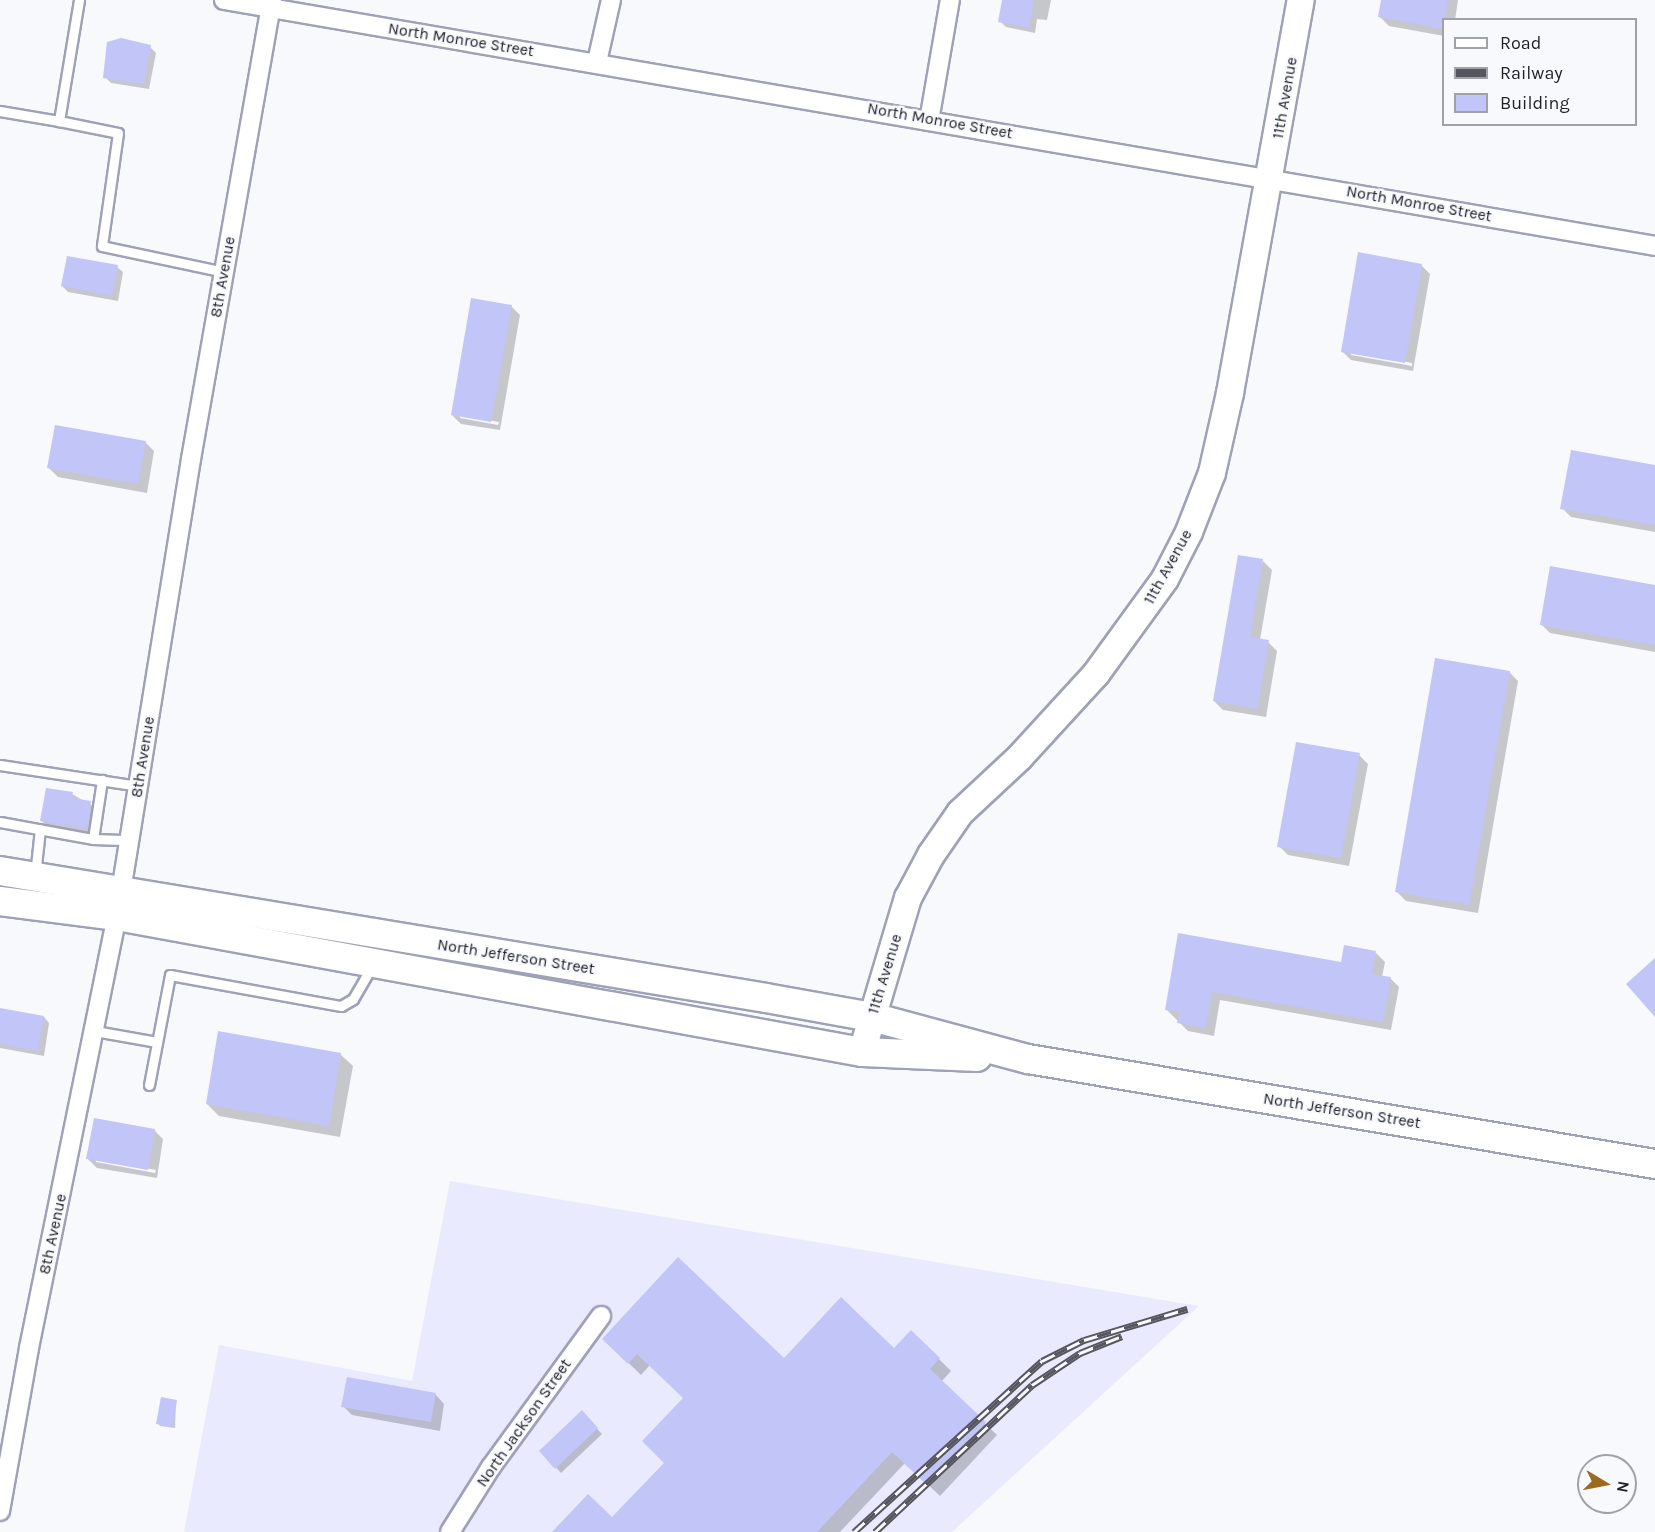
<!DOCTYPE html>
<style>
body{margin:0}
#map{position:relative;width:1655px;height:1532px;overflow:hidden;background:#f8f9fd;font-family:Karla,sans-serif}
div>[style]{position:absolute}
.built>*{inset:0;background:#e9eafd}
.shadow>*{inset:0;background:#0003}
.building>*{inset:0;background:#c2c5f8}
.roads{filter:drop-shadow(2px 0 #9fa1b6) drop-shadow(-2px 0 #9fa1b6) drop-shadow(0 2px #9fa1b6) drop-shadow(0 -2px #9fa1b6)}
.lane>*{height:9px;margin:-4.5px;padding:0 4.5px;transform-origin:4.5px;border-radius:4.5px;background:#fff}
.street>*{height:18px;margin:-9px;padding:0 9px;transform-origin:9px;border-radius:9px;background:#fff}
.secondary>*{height:26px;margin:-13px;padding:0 13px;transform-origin:13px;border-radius:13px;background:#fff}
.primary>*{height:28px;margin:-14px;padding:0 14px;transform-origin:14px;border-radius:14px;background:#fff}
.rail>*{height:7px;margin-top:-3.5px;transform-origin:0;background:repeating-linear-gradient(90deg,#f8f9fd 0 14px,#56565e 0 28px);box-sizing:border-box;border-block:2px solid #56565e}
span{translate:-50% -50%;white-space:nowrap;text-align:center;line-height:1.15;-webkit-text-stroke:4.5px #f8f9fd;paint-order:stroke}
.street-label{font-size:16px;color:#1f1f28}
.legend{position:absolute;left:1442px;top:18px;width:195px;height:108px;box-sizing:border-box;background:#f8f9fd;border:2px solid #a1a2a8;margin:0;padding:8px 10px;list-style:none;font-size:18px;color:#1f1f28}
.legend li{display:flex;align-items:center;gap:12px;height:30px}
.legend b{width:30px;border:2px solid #a1a2a8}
.north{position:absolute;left:1577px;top:1454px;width:60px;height:60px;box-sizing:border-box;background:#f8f9fd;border:2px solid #a1a2a8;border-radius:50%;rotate:100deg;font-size:16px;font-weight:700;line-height:24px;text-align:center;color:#1f1f28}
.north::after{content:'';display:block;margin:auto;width:21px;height:27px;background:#9c6b1f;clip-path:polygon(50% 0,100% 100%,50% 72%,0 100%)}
</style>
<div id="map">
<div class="built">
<i style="clip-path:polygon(450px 1181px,1199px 1306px,952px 1532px,184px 1532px,219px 1345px,412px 1381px)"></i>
</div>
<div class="shadow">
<i style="clip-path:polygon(1004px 0,1051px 0,1047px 20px,1037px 19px,1035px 33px,1006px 27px,1000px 21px)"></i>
<i style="clip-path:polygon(1383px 0,1458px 0,1455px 20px,1444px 20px,1444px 36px,1389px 26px,1380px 17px)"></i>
<i style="clip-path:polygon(150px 47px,156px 53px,149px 89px,111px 83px,105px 77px)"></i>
<i style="clip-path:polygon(evenodd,1421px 265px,1430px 274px,1413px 371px,1351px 360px,1342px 351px,1421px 265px,1351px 352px,1412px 363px,1412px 366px,1351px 355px,1351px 352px)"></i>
<i style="clip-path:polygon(117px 267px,123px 272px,118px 301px,68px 292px,62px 286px)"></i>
<i style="clip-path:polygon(evenodd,511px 306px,520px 315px,500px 430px,461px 424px,452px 415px,511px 306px,460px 415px,499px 422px,498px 425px,460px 418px,460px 415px)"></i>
<i style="clip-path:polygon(145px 442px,154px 451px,147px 493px,58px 477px,49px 468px)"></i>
<i style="clip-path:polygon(1655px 466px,1655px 532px,1571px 517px,1562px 508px)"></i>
<i style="clip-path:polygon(1263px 561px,1272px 570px,1260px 640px,1268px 642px,1277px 651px,1266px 717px,1223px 710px,1214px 701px)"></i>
<i style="clip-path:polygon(1655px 586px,1655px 652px,1550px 633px,1541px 624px)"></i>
<i style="clip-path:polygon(1509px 672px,1518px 681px,1478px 913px,1406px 901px,1397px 892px)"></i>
<i style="clip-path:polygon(1359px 755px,1368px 764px,1349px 866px,1288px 855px,1279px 846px)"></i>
<i style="clip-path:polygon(72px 794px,96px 808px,92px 833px,47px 826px,42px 821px)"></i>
<i style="clip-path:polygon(1179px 935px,1342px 964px,1376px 953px,1385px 962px,1382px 977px,1390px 978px,1399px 987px,1391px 1030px,1220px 1000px,1214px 1036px,1188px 1031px,1166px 1009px)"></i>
<i style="clip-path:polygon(0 1009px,44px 1017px,49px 1023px,44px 1056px,0 1048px)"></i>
<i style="clip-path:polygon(340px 1054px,353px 1066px,340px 1137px,219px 1116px,207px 1104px)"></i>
<i style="clip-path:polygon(evenodd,154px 1130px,163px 1139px,157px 1178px,97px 1168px,88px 1159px,154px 1130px,96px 1159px,156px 1170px,155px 1173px,96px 1162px,96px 1159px)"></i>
<i style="clip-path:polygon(894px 1350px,939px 1359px,951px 1371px,941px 1382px,997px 1435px,940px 1496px,905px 1463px,840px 1532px,554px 1532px,612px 1519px,666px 1463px,685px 1398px,650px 1365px,641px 1375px,616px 1351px,784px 1360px)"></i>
<i style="clip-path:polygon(436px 1395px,444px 1404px,440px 1431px,352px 1415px,343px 1406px)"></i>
<i style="clip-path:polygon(176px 1401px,175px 1428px,160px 1426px,158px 1423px)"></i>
<i style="clip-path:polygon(582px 1412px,602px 1434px,561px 1473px,541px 1451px)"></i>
</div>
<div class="building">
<i style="clip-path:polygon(1002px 0,1034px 0,1029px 28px,998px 22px)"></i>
<i style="clip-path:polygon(1381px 0,1448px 0,1443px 29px,1378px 17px)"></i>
<i style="clip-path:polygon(121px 38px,151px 45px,144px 84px,103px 78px,107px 42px)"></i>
<i style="clip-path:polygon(1358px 252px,1422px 264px,1405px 363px,1341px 352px)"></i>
<i style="clip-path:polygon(67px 256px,118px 265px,112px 296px,61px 286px)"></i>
<i style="clip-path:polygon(471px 298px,512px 305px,491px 422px,451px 415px)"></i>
<i style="clip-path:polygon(55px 425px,146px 441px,138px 484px,47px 468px)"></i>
<i style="clip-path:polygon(1571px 450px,1655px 465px,1655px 525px,1560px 509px)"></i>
<i style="clip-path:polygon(1238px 555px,1263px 559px,1250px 637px,1269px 640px,1257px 709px,1213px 701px)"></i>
<i style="clip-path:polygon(1550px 566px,1655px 585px,1655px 645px,1540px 625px)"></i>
<i style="clip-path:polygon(1435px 658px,1510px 671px,1469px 905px,1395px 892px)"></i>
<i style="clip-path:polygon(1296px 742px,1360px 753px,1341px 858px,1277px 847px)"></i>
<i style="clip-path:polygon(46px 788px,73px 792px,72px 798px,91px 801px,87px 829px,40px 821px)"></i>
<i style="clip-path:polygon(1178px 933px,1341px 962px,1344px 945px,1376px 951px,1372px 974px,1391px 977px,1383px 1022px,1212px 992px,1206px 1028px,1177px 1023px,1179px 1012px,1165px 1010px)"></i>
<i style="clip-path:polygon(1655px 958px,1655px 1017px,1626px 984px)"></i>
<i style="clip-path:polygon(0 1008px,44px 1016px,38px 1051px,0 1044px)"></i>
<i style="clip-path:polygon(218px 1031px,341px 1053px,329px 1126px,206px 1104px)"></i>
<i style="clip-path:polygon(94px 1118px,155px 1129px,148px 1170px,86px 1159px)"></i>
<i style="clip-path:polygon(678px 1257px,784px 1358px,841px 1297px,894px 1348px,911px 1330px,940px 1358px,930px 1369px,986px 1422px,927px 1485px,892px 1452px,817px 1532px,552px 1532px,588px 1494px,612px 1517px,664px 1463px,642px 1441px,683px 1398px,637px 1354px,628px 1364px,602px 1339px)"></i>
<i style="clip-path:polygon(347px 1377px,436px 1393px,431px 1422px,341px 1407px)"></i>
<i style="clip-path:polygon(161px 1397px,177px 1400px,173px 1427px,156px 1424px)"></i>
<i style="clip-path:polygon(582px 1410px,598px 1428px,555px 1469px,539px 1451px)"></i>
</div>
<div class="roads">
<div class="lane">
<i style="left:79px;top:0;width:123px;rotate:99.4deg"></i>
<i style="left:59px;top:121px;width:60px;rotate:11.5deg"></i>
<i style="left:118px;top:133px;width:114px;rotate:98.1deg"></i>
<i style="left:102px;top:246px;width:125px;rotate:12deg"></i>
<i style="left:0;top:111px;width:60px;rotate:9.6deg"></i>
<i style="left:0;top:765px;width:141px;rotate:8.6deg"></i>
<i style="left:0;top:822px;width:95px;rotate:10.4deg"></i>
<i style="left:93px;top:839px;width:37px;rotate:2deg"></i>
<i style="left:93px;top:839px;width:60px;rotate:-81.3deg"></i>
<i style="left:35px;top:875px;width:46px;rotate:-83.8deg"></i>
<i style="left:95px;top:1031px;width:63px;rotate:10.1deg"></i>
<i style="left:149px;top:1085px;width:112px;rotate:-79.2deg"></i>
<i style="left:170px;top:975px;width:174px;rotate:10.3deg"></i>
<i style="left:341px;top:1006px;width:14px;rotate:-30deg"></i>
<i style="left:353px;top:999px;width:39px;rotate:-60deg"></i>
</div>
<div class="street">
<i style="left:224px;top:0;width:1452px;rotate:9.75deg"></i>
<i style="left:597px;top:62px;width:64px;rotate:-77.3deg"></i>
<i style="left:929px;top:121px;width:123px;rotate:-80.2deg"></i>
<i style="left:0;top:1511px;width:166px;rotate:-79.9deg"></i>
<i style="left:29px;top:1348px;width:441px;rotate:-78.5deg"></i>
<i style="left:117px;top:916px;width:463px;rotate:-80.8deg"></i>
<i style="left:191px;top:459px;width:466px;rotate:-80deg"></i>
<i style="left:450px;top:1532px;width:77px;rotate:-57.8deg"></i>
<i style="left:491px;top:1467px;width:187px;rotate:-53.9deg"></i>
</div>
<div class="secondary">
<i style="left:862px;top:1052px;width:161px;rotate:-73.4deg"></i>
<i style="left:908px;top:898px;width:49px;rotate:-61.9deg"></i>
<i style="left:931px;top:855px;width:51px;rotate:-55.4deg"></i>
<i style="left:960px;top:813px;width:81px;rotate:-43deg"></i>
<i style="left:1019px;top:758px;width:114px;rotate:-47.5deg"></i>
<i style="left:1096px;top:674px;width:117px;rotate:-54deg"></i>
<i style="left:1165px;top:579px;width:53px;rotate:-62.9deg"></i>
<i style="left:1189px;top:532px;width:63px;rotate:-68.7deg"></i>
<i style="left:1212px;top:473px;width:82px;rotate:-77.3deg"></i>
<i style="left:1230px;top:393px;width:399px;rotate:-79.8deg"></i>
</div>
<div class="primary">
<i style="left:0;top:871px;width:776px;rotate:9.41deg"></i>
<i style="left:766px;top:998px;width:108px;rotate:10.2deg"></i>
<i style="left:872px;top:1017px;width:162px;rotate:15.1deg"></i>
<i style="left:1028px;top:1059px;width:636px;rotate:9.51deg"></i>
<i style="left:0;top:901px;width:118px;rotate:7.3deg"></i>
<i style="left:117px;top:916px;width:757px;rotate:10.35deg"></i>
<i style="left:862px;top:1052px;width:115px;rotate:2.5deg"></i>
</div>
</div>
<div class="rail">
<i style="left:854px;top:1532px;width:254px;rotate:-42.3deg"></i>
<i style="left:1042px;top:1361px;width:47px;rotate:-26.6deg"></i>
<i style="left:1084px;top:1340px;width:108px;rotate:-16.8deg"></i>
<i style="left:875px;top:1532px;width:215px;rotate:-43.1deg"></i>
<i style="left:1032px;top:1385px;width:58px;rotate:-33.7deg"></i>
<i style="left:1080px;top:1353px;width:45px;rotate:-22deg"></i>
</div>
<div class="street-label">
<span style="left:461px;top:40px;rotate:9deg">North Monroe Street</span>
<span style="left:1285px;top:98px;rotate:-80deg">11th Avenue</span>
<span style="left:940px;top:121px;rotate:10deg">North Monroe Street</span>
<span style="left:1419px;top:204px;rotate:10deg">North Monroe Street</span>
<span style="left:223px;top:277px;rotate:-80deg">8th Avenue</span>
<span style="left:1168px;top:567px;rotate:-61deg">11th Avenue</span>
<span style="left:143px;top:757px;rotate:-81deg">8th Avenue</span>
<span style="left:516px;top:957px;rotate:9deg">North Jefferson Street</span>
<span style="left:885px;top:974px;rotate:-73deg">11th Avenue</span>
<span style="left:1342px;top:1111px;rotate:9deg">North Jefferson Street</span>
<span style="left:53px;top:1234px;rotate:-78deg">8th Avenue</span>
<span style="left:524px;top:1423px;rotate:-55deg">North Jackson Street</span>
</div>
<ul class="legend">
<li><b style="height:8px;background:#fff"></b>Road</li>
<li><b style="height:8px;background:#56565e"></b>Railway</li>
<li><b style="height:16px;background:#c2c5f8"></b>Building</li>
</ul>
<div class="north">N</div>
</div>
